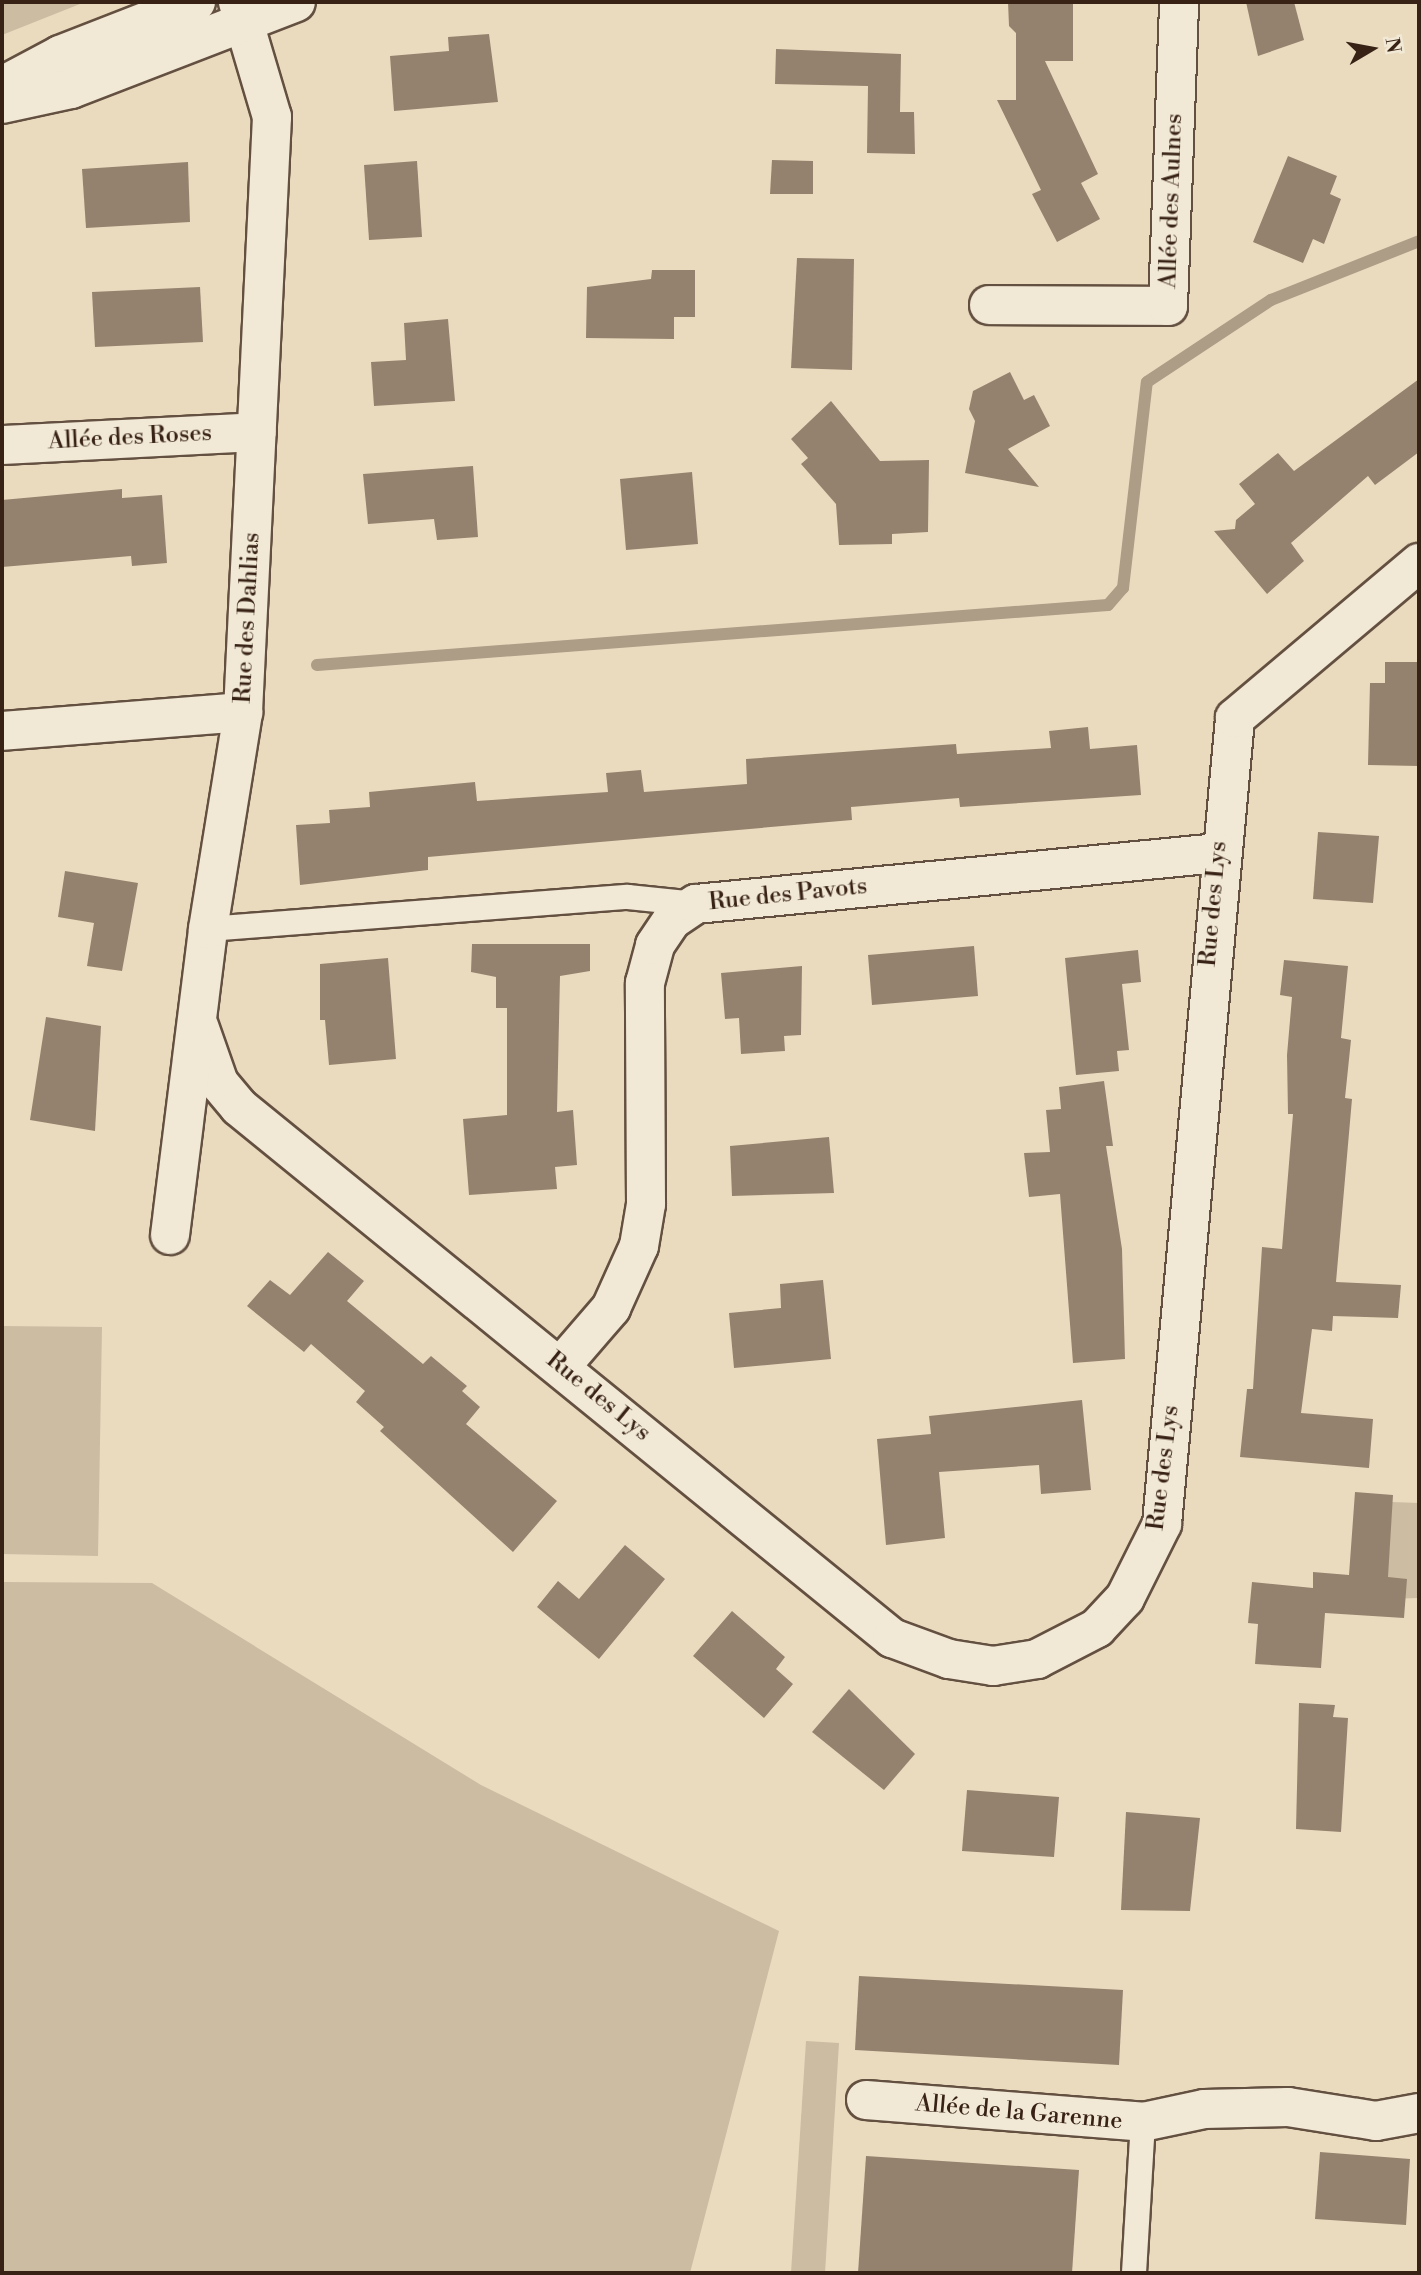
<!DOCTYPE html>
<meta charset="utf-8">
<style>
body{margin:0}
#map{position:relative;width:1421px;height:2275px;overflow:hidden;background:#eadbbf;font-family:"Libre Bodoni",serif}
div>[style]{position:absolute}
.green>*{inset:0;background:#ccbca2}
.stream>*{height:12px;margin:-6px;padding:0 6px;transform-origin:6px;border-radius:6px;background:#ad9c86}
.building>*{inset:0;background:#95826e}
.roads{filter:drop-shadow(2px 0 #645040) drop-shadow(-2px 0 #645040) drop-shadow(0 2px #645040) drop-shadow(0 -2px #645040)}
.service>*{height:24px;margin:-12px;padding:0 12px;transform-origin:12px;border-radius:12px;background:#f1e8d5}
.minor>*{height:38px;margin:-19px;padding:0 19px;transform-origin:19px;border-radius:19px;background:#f1e8d5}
.tertiary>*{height:38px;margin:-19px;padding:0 19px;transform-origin:19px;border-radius:19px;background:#f1e8d5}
span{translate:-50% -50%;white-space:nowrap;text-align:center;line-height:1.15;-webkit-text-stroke:5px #f1e8d5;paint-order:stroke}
.street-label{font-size:24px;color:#382216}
.frame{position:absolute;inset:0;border:4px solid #382216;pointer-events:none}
.north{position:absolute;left:1337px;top:14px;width:70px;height:70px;-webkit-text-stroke:5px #f1e8d5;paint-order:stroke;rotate:80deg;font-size:19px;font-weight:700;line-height:28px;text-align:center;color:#382216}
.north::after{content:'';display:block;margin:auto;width:24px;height:32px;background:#382216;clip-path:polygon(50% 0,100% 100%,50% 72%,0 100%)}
</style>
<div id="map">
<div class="green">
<i style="clip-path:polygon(2px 2px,85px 2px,2px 35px)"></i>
<i style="clip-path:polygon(2px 1326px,102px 1327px,98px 1556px,2px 1554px)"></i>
<i style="clip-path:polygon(1392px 1502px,1419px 1503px,1419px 1598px,1385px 1599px)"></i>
<i style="clip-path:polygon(2px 1582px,152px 1583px,481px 1785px,779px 1931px,690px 2273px,2px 2273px)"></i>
<i style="clip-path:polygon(806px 2041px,839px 2043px,825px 2273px,791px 2273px)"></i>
</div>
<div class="stream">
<i style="left:317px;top:665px;width:793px;rotate:-4.34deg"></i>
<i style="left:1108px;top:605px;width:23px;rotate:-49deg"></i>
<i style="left:1123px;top:588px;width:207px;rotate:-83.4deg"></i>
<i style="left:1147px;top:382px;width:149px;rotate:-33.5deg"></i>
<i style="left:1271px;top:300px;width:159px;rotate:-21.7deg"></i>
</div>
<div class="building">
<i style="clip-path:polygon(1008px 2px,1073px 2px,1073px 61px,1045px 61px,1098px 174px,1081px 183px,1100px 219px,1057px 242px,1032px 194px,1041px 190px,997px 100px,1016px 100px,1016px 33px,1009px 26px)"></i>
<i style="clip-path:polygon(1246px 2px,1294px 2px,1304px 40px,1258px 56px)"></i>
<i style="clip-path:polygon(489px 34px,498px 102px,394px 111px,390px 56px,449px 51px,448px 37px)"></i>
<i style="clip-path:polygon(776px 49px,901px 54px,900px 112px,914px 112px,915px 154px,867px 153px,868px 86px,775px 84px)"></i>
<i style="clip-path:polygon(1288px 156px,1337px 176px,1330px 194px,1341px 199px,1324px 244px,1313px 239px,1303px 263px,1253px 242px)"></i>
<i style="clip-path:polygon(772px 160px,813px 161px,813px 194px,770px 194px)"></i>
<i style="clip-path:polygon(417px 161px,422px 237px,369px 240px,364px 165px)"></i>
<i style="clip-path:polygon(188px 162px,190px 222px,86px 228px,82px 169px)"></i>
<i style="clip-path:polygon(797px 258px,854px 259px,852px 370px,791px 368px)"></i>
<i style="clip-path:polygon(652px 270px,695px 270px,695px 317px,674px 317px,674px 339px,586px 338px,587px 287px,651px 279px)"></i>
<i style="clip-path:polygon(200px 287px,203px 342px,95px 347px,92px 292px)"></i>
<i style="clip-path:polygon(448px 319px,455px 401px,374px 406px,371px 362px,406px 360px,404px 323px)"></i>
<i style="clip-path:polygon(1010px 372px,1024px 400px,1034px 395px,1050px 426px,1008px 449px,1039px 487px,965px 473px,975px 421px,969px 409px,973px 391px)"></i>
<i style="clip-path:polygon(1419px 379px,1419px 452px,1375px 485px,1368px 476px,1291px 543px,1304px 561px,1267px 594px,1214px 531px,1235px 529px,1236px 520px,1255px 504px,1239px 484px,1278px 453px,1294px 471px)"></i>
<i style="clip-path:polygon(831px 401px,880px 461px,929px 460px,928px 532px,892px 534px,892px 544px,839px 545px,836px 504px,801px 464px,808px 458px,791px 439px)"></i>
<i style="clip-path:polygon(473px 466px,478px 537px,437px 540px,434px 519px,368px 524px,363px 474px)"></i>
<i style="clip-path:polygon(692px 472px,698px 544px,626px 550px,620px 479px)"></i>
<i style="clip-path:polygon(122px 489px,122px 498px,162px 495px,167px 563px,132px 566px,131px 556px,2px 567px,2px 500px)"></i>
<i style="clip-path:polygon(1385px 662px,1419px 662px,1419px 766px,1368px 765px,1370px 683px,1385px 683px)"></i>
<i style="clip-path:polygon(1088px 727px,1090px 749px,1137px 745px,1141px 795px,960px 807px,959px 798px,851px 807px,852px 820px,428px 857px,428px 870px,300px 885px,296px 825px,330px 823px,329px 810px,370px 807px,369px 792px,475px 782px,477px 801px,608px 792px,606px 773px,641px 770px,644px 792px,747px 784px,746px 759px,956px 744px,957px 754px,1051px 748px,1049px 731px)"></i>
<i style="clip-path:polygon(1318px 832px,1379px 836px,1373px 903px,1313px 899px)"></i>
<i style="clip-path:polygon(65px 871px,138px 883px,122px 971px,87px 966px,94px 923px,58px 917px)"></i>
<i style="clip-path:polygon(472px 944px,590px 944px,590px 971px,560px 976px,557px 1112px,573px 1110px,577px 1165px,555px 1167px,557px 1189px,469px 1195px,463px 1119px,507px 1115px,507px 1008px,496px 1008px,496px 977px,471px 972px)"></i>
<i style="clip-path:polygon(974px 946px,978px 996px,872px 1005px,868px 955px)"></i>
<i style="clip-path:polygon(1138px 950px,1141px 982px,1122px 984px,1129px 1050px,1117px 1051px,1119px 1071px,1076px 1075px,1065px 958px)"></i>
<i style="clip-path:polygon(388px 958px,396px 1059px,329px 1065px,325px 1020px,320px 1020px,320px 964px)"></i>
<i style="clip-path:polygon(1284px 960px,1348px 966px,1341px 1038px,1351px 1040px,1345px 1098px,1352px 1099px,1336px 1282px,1401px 1285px,1398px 1318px,1333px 1316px,1332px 1331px,1312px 1329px,1301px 1413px,1373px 1419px,1369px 1468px,1240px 1457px,1247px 1389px,1253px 1389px,1262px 1247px,1282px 1249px,1293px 1114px,1288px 1114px,1287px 1055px,1292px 997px,1280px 995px)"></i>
<i style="clip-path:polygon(802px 966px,801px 1035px,784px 1036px,785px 1051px,741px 1054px,739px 1018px,725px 1019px,721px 973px)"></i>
<i style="clip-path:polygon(46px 1017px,101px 1026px,95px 1131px,30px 1120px)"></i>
<i style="clip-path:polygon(1104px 1081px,1113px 1146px,1106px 1146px,1122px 1249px,1125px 1359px,1073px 1363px,1060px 1194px,1029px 1197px,1024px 1153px,1050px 1152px,1046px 1110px,1061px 1109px,1059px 1087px)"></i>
<i style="clip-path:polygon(829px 1137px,834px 1193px,732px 1196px,730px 1146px)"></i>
<i style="clip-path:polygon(328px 1252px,364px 1281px,347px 1301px,423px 1364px,431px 1356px,467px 1386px,462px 1391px,480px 1407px,466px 1424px,557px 1501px,513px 1552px,380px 1431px,384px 1427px,356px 1402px,365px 1391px,311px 1344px,304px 1352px,247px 1306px,270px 1280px,290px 1295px)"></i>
<i style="clip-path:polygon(823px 1280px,831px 1359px,734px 1368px,729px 1313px,781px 1308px,780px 1284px)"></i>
<i style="clip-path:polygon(1082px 1400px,1091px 1490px,1041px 1494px,1039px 1465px,939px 1472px,945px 1538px,886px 1545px,877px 1439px,931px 1434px,929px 1416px)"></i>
<i style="clip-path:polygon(1355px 1492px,1393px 1495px,1388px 1577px,1407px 1579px,1404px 1618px,1325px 1613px,1321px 1668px,1255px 1664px,1258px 1624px,1248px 1623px,1252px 1582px,1313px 1588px,1313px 1572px,1349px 1575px)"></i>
<i style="clip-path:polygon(625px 1545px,665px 1579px,599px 1659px,537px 1607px,558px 1581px,579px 1599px)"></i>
<i style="clip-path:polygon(732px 1611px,785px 1657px,776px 1669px,793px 1684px,764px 1718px,693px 1656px)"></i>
<i style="clip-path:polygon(849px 1689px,915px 1754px,884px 1790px,812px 1732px)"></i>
<i style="clip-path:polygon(1299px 1703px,1335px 1705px,1333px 1717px,1348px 1718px,1341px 1832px,1296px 1829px)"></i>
<i style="clip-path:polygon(967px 1790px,1059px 1797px,1054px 1857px,962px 1851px)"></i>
<i style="clip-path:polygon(1126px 1812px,1200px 1818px,1190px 1911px,1121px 1910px)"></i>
<i style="clip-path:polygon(859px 1976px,1123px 1990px,1119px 2065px,855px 2050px)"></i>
<i style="clip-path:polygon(1320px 2152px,1410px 2159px,1406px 2225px,1315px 2219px)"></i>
<i style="clip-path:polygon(866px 2156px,1079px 2170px,1072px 2273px,858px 2273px)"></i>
</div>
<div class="roads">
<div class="service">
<i style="left:208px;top:929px;width:421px;rotate:-4.4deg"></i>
<i style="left:628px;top:897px;width:68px;rotate:5.9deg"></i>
<i style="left:1134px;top:2273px;width:151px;rotate:-86.6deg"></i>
</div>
<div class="minor">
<i style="left:989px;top:305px;width:179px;rotate:0.3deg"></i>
<i style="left:1168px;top:306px;width:304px;rotate:-87.9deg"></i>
<i style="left:2px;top:445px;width:255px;rotate:-2.9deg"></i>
<i style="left:2px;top:731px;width:242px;rotate:-4.5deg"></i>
<i style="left:199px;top:1026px;width:60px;rotate:70.7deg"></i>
<i style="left:219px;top:1083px;width:31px;rotate:50deg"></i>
<i style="left:239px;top:1107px;width:842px;rotate:39.12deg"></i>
<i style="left:892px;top:1638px;width:61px;rotate:20.2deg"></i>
<i style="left:949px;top:1659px;width:45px;rotate:9deg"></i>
<i style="left:993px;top:1666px;width:45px;rotate:-9deg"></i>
<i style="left:1037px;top:1659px;width:68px;rotate:-27.3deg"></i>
<i style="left:1097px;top:1628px;width:41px;rotate:-47deg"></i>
<i style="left:1125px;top:1598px;width:83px;rotate:-63.4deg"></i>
<i style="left:1162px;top:1524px;width:809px;rotate:-84.82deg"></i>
<i style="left:1235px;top:718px;width:241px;rotate:-40.1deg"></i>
<i style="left:170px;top:1235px;width:308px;rotate:-82.9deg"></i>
<i style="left:208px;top:929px;width:220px;rotate:-80.8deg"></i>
<i style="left:243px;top:712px;width:596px;rotate:-87.21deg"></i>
<i style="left:272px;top:117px;width:120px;rotate:-106.5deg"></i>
<i style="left:561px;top:1366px;width:77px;rotate:-49.2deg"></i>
<i style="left:611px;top:1308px;width:68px;rotate:-65.7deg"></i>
<i style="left:639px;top:1246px;width:43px;rotate:-80.5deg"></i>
<i style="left:646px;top:1204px;width:221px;rotate:-90.3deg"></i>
<i style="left:645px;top:983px;width:39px;rotate:-75deg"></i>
<i style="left:655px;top:945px;width:30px;rotate:-56deg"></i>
<i style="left:672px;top:920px;width:29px;rotate:-34deg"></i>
<i style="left:696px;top:904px;width:524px;rotate:-5.58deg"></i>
<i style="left:866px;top:2100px;width:278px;rotate:4.5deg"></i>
<i style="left:1143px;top:2122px;width:62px;rotate:-12deg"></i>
<i style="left:1204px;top:2109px;width:84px;rotate:-1.4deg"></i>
<i style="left:1288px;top:2107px;width:89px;rotate:9deg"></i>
<i style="left:1376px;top:2121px;width:44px;rotate:-10.5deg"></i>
</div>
<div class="tertiary">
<i style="left:2px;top:86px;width:66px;rotate:-28.1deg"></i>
<i style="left:60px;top:55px;width:146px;rotate:-21.3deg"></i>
<i style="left:2px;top:104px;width:71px;rotate:-12.3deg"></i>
<i style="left:71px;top:89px;width:241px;rotate:-21.1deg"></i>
</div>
</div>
<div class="street-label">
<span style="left:1172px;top:201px;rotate:-88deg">Allée des Aulnes</span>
<span style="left:130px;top:438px;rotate:-3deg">Allée des Roses</span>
<span style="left:248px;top:618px;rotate:-87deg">Rue des Dahlias</span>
<span style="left:788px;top:895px;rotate:-6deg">Rue des Pavots</span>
<span style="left:1214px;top:904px;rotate:-85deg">Rue des Lys</span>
<span style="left:598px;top:1397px;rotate:39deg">Rue des Lys</span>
<span style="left:1164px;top:1468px;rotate:-83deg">Rue des Lys</span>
<span style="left:1019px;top:2113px;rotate:5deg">Allée de la Garenne</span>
</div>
<div class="frame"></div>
<div class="north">N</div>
</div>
